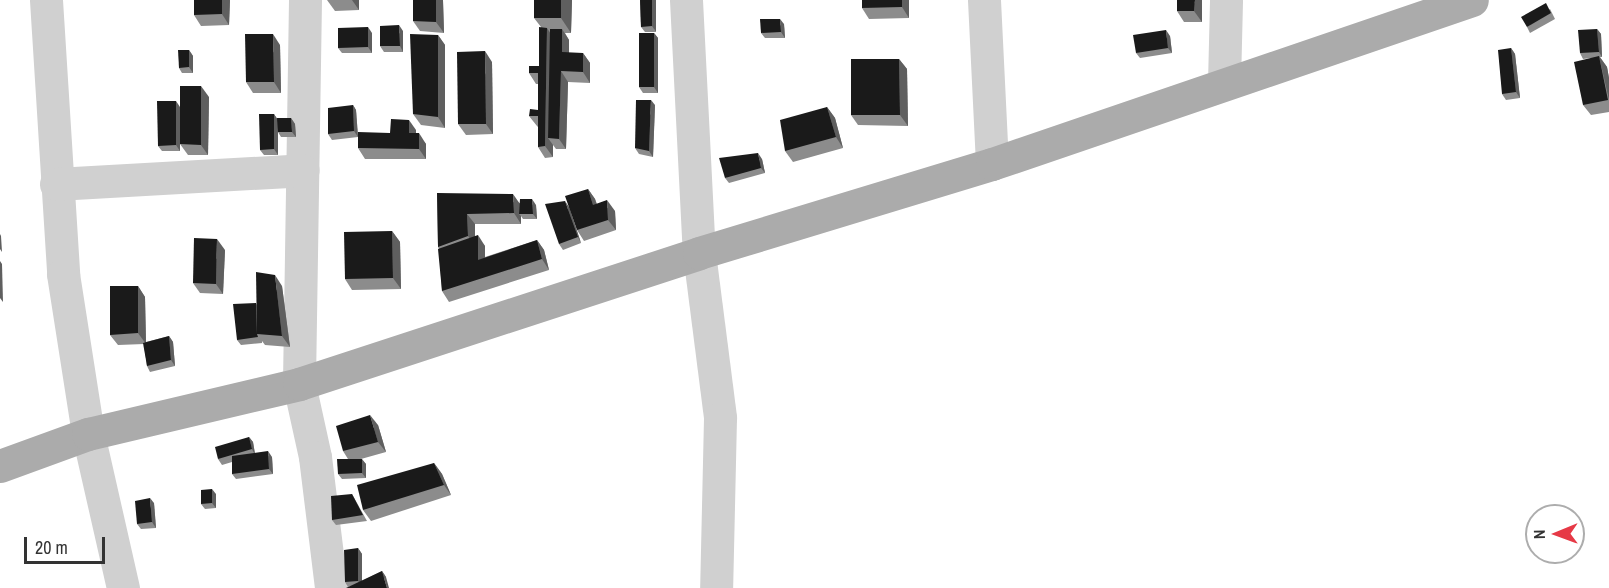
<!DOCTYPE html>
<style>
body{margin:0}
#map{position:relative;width:1609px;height:588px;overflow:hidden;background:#fff;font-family:"Archivo Narrow",sans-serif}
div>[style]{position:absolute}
.minor>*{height:33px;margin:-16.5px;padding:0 16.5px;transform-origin:16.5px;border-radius:16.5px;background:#d0d0d0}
.major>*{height:33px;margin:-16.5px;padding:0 16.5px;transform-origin:16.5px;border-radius:16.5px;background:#ababab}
.wall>*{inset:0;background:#8c8c8c}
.shaded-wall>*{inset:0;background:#5f5f5f}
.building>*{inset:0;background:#1a1a1a}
span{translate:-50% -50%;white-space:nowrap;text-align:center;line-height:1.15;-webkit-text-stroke:6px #fff;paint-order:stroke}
.north{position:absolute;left:1525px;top:504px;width:60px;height:60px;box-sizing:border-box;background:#fff;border:2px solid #adadad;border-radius:50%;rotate:269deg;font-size:16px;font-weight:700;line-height:24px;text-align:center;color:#333}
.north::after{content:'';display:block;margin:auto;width:21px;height:27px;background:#e63946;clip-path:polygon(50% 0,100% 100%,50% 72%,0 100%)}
.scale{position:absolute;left:24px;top:537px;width:81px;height:27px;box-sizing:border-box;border:3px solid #333;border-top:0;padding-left:8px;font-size:18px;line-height:21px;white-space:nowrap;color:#333;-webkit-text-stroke:4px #fff;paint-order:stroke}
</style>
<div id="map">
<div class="minor">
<i style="left:46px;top:0;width:275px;rotate:86.4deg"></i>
<i style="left:63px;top:274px;width:162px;rotate:81.1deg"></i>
<i style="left:88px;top:434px;width:158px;rotate:77.2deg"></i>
<i style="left:305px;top:0;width:384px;rotate:90.9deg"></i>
<i style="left:299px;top:384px;width:75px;rotate:77.6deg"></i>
<i style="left:315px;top:457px;width:132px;rotate:83deg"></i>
<i style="left:686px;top:0;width:253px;rotate:87.1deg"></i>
<i style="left:699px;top:253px;width:166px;rotate:82.7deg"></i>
<i style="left:720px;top:418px;width:170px;rotate:91.3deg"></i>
<i style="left:984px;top:0;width:164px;rotate:87.2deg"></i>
<i style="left:1224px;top:83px;width:83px;rotate:-88.6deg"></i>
<i style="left:56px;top:184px;width:247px;rotate:-3.2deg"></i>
</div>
<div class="major">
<i style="left:0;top:466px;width:94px;rotate:-20deg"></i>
<i style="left:88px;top:434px;width:217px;rotate:-13.3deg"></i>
<i style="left:299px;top:384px;width:421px;rotate:-18.1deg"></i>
<i style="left:699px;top:253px;width:306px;rotate:-16.9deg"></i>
<i style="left:992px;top:164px;width:507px;rotate:-18.86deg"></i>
</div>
<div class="wall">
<i style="clip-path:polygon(230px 0,229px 25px,201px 26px,194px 15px)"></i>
<i style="clip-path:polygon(327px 0,359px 0,359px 10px,335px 11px)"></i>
<i style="clip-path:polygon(413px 0,443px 0,444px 33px,420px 31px,413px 21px)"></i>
<i style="clip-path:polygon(534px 0,572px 0,571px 33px,565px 33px,569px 40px,569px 53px,583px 53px,590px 63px,590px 83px,568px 82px,566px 149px,556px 149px,553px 145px,553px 157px,545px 158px,538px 147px,538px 127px,537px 126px,529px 116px,538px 110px,538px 84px,536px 84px,529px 73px,539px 66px,541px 27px,534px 18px)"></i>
<i style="clip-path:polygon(640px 0,656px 32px,645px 32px,641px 27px)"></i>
<i style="clip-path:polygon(909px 0,909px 18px,869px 19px,862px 8px)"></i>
<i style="clip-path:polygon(1202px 0,1202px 22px,1184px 22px,1177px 11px)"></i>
<i style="clip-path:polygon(1550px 9px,1555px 19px,1530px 33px,1527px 27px)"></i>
<i style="clip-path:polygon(784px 24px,785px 38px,765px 38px,761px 33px)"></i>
<i style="clip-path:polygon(1597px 29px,1601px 34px,1602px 57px,1600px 57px,1607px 67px,1609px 78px,1609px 112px,1591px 115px,1583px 105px,1591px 58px,1583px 59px,1580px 53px)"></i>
<i style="clip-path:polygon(403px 31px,403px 52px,384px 52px,380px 46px)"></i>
<i style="clip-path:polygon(372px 33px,372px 53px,342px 53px,338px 48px)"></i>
<i style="clip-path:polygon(654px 33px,658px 38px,658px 93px,643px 93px,639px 87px)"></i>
<i style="clip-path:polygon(438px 35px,445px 45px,445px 128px,421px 125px,413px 114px)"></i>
<i style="clip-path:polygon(1170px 36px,1172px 53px,1140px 58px,1136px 53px)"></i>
<i style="clip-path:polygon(280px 45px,281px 93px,253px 93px,246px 82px)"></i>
<i style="clip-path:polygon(1511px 48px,1515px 54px,1520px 98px,1506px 100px,1502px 94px)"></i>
<i style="clip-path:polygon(189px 50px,193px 56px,193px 73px,182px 73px,179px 68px)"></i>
<i style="clip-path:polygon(899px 59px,907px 69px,908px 126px,858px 125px,851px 115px)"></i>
<i style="clip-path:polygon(492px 62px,493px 134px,466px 135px,458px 124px)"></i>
<i style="clip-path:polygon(209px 97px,208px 155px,188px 155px,180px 144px)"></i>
<i style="clip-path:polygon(353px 105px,356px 110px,358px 137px,332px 140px,328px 134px)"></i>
<i style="clip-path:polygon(655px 105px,653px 157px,639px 154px,635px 148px)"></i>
<i style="clip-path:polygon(180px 107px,180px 151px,162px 151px,158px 146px)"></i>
<i style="clip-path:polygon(827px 107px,835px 118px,843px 148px,793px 162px,785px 151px)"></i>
<i style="clip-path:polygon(274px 114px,277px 119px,291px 118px,295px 124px,296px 137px,281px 137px,278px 132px,278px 155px,264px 155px,260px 150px)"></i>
<i style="clip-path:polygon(416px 130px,416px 133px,426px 144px,426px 159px,365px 159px,358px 148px,390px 133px)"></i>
<i style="clip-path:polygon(762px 159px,765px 173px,729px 183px,725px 178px)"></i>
<i style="clip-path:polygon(588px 189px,595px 199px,597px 204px,615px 211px,616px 230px,584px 241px,577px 230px)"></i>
<i style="clip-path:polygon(437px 193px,536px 205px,537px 219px,523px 219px,521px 216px,521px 224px,475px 224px,475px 236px,485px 246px,485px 257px,537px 240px,544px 250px,549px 270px,449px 302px,442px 291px,439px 249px,438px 247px)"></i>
<i style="clip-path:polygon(569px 207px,581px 243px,563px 250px,559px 244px)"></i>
<i style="clip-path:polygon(392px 231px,400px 242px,401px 289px,352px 290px,345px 279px)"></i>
<i style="clip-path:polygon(225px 250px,223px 294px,200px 293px,193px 283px)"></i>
<i style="clip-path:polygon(138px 286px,145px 297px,146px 342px,169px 336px,173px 342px,175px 366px,150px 372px,147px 366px,144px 344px,118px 345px,110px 335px)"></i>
<i style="clip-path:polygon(282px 286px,290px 347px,265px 345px,262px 341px,262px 343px,241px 345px,237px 340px,256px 303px,257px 305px)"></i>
<i style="clip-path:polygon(378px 425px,386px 452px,361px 459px,366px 464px,366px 478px,342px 479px,338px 474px,348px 459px,343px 451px)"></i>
<i style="clip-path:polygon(249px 437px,253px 442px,255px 453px,272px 457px,273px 474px,236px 479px,232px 474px,232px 462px,222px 465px,218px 459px)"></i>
<i style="clip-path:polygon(434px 463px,442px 474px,451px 495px,371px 521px,363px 510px)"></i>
<i style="clip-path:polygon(216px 494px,216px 508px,205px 509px,201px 504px)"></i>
<i style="clip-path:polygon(352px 494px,367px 521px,336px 525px,332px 520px)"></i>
<i style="clip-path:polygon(154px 503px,156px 528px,141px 529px,137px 524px)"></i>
<i style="clip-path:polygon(358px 548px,362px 554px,362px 581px,382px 571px,386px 577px,348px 587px,345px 582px)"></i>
</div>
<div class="shaded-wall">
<i style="clip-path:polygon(222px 0,230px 0,229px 25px,222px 14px)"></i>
<i style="clip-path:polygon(352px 0,359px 0,359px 10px)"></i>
<i style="clip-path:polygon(436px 0,443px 0,444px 33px,436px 22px)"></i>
<i style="clip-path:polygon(561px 0,572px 0,571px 33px,561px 18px)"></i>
<i style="clip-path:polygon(652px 0,656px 0,656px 32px,652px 26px)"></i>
<i style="clip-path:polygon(902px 0,909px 0,909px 18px,902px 7px)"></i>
<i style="clip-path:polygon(1195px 0,1202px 0,1202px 22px,1194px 11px)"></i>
<i style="clip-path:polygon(780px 19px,784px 24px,785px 38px,781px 32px)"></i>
<i style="clip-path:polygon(399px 25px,403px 31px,403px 52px,400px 46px)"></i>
<i style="clip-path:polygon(368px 27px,372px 33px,372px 53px,368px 47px)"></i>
<i style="clip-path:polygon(547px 28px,554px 39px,548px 138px,553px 145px,553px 157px,545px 146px)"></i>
<i style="clip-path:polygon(562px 29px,569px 40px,569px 63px,562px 52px)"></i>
<i style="clip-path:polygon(1597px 29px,1601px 34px,1602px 57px,1599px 52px)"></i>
<i style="clip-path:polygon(1166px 30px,1170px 36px,1172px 53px,1168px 48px)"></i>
<i style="clip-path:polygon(654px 33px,658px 38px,658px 93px,654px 87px)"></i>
<i style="clip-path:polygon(273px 34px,280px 45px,281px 93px,274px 82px)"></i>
<i style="clip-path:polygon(438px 35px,445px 45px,445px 128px,438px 117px)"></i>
<i style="clip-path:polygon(1511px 48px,1515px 54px,1520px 98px,1516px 92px)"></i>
<i style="clip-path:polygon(189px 50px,193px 56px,193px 73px,189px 67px)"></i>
<i style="clip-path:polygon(485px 51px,492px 62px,493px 134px,486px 124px)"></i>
<i style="clip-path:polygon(583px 53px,590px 63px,590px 83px,583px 72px)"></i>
<i style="clip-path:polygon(1599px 56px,1607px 67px,1609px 78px,1609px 100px)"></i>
<i style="clip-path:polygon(899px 59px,907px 69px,908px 126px,900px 115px)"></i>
<i style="clip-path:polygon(561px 71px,568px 82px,566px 149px,559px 139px)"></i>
<i style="clip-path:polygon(201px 86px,209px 97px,208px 155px,201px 145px)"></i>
<i style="clip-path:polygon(651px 100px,655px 105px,653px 157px,649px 151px)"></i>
<i style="clip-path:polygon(176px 101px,180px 107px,180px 151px,176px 145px)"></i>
<i style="clip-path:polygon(353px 105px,356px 110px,358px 137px,354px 131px)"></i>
<i style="clip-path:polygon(827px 107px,835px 118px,843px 148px,836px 137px)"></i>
<i style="clip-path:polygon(274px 114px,278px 120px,278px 155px,274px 149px)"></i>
<i style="clip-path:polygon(291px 118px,295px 124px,296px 137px,292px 132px)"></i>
<i style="clip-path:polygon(409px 120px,416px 130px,416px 143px,409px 133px)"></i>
<i style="clip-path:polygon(419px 133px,426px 144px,426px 159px,419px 149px)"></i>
<i style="clip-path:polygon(758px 153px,762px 159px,765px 173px,761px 168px)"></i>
<i style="clip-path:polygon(588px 189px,595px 199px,600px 216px,593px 205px)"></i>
<i style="clip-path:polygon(513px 194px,520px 204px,519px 214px,521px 216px,521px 224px,514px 213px)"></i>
<i style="clip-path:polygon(532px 199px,536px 205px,537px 219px,533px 214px)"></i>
<i style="clip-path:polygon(607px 200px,615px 211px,616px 230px,608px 220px)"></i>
<i style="clip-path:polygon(565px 201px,569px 207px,581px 243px,578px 237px)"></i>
<i style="clip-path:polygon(467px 214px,475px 224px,475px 246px,468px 236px)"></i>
<i style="clip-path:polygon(392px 231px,400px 242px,401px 289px,393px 278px)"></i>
<i style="clip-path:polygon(0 234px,1px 236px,2px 252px,0 249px)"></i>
<i style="clip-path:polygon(478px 235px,485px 246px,485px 270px,478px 260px)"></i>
<i style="clip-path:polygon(217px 239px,225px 250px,223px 294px,216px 284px)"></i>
<i style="clip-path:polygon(537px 240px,544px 250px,549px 270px,542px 259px)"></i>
<i style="clip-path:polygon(0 261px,2px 264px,3px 302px,0 298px)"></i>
<i style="clip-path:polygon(275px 275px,282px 286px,290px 347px,282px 336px)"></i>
<i style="clip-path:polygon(138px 286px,145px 297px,146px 344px,138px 333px)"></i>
<i style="clip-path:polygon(169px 336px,173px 342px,175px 366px,171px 360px)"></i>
<i style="clip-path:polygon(370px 415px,378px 425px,386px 452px,378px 442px)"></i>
<i style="clip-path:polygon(249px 437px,253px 442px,255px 455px,252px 449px)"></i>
<i style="clip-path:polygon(268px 451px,272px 457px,273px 474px,269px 469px)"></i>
<i style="clip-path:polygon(362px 459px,366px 464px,366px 478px,362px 473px)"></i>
<i style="clip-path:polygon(434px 463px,442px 474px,451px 495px,444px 485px)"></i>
<i style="clip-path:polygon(212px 489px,216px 494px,216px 508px,212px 503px)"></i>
<i style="clip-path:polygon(150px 498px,154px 503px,156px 528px,152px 522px)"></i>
<i style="clip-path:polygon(358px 548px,362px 554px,362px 586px,358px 581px)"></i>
<i style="clip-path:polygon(382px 571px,386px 577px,389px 588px,387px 588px)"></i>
</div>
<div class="building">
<i style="clip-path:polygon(194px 0,222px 0,222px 14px,194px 15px)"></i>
<i style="clip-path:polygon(413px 0,436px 0,436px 22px,413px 21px)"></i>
<i style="clip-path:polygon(534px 0,561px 0,561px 18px,534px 18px)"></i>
<i style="clip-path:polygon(640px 0,652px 0,652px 26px,641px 27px)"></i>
<i style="clip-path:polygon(862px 0,902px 0,902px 7px,862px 8px)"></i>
<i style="clip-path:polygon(1177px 0,1195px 0,1194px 11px,1177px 11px)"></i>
<i style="clip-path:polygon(1546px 3px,1551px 13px,1527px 27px,1521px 17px)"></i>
<i style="clip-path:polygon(760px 19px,780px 19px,781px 32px,761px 33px)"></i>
<i style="clip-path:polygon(399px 25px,400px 46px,380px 46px,380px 26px)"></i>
<i style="clip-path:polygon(368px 27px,368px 47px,338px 48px,338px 28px)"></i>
<i style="clip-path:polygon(539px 27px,547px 28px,545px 146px,538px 147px,538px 116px,529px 116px,530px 109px,538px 110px,538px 73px,529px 73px,529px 66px,539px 66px)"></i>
<i style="clip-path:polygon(550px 29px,562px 29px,562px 52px,583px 53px,583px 72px,561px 71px,559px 139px,548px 138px)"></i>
<i style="clip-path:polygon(1597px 29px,1599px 52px,1580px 53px,1578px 30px)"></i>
<i style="clip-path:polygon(1166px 30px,1168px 48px,1136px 53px,1133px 35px)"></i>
<i style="clip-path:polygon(639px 33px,654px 33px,654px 87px,639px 87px)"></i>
<i style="clip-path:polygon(245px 34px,273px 34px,274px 82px,246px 82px)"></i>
<i style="clip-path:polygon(410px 34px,438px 35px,438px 117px,413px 114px)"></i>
<i style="clip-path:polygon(1511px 48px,1516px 92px,1502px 94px,1498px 50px)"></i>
<i style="clip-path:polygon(178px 50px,189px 50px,189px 67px,179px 68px)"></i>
<i style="clip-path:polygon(485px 51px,486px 124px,458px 124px,457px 52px)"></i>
<i style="clip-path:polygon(1599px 56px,1608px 100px,1583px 105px,1574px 62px)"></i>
<i style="clip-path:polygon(851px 59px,899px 59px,900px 115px,851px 115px)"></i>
<i style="clip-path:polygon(180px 86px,201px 86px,201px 145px,180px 144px)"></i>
<i style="clip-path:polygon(636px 100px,651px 100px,649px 151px,635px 148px)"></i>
<i style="clip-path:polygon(157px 101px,176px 101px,176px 145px,158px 146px)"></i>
<i style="clip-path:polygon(353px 105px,354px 131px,328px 134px,328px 108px)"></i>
<i style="clip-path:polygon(827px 107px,836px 137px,785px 151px,780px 120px)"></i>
<i style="clip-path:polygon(259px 114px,274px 114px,274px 149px,260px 150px)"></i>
<i style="clip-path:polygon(277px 118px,291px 118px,292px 132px,278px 132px)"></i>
<i style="clip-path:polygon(391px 119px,409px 120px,409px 133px,419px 133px,419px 149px,358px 148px,358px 132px,390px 133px)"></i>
<i style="clip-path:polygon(758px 153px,761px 168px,725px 178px,719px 158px)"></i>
<i style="clip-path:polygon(588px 189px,593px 205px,607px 200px,608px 220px,577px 230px,565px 196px)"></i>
<i style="clip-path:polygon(437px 193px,513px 194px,514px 213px,467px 214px,468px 236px,438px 247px)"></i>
<i style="clip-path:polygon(520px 199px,532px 199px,533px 214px,519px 214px)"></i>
<i style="clip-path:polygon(565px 201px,578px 237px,559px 244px,545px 204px)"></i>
<i style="clip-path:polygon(392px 231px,393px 278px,345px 279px,344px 232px)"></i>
<i style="clip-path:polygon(478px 235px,478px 260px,537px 240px,542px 259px,442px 291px,438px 249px)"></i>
<i style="clip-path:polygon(194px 238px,217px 239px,216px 284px,193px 283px)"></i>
<i style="clip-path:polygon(256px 272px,275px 275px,282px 336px,257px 334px)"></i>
<i style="clip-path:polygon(110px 286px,138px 286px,138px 333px,110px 335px)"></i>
<i style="clip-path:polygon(256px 303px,257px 334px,258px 337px,237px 340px,233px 304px)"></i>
<i style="clip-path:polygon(169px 336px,171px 360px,147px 366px,143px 343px)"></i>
<i style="clip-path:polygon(370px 415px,378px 442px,343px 451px,336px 426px)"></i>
<i style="clip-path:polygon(249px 437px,252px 449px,218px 459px,215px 447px)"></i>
<i style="clip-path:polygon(268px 451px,269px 469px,232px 474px,232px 456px)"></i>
<i style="clip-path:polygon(337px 459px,362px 459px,362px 473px,338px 474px)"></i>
<i style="clip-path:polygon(434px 463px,444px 485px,363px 510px,357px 485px)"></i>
<i style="clip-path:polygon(212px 489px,212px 503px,201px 504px,201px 490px)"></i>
<i style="clip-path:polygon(352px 494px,363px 515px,332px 520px,331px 496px)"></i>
<i style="clip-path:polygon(150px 498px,152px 522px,137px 524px,135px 501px)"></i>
<i style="clip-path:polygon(358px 548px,358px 581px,345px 582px,344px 550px)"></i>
<i style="clip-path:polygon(382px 571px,387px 588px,346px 588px)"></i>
</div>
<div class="north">N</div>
<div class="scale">20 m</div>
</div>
